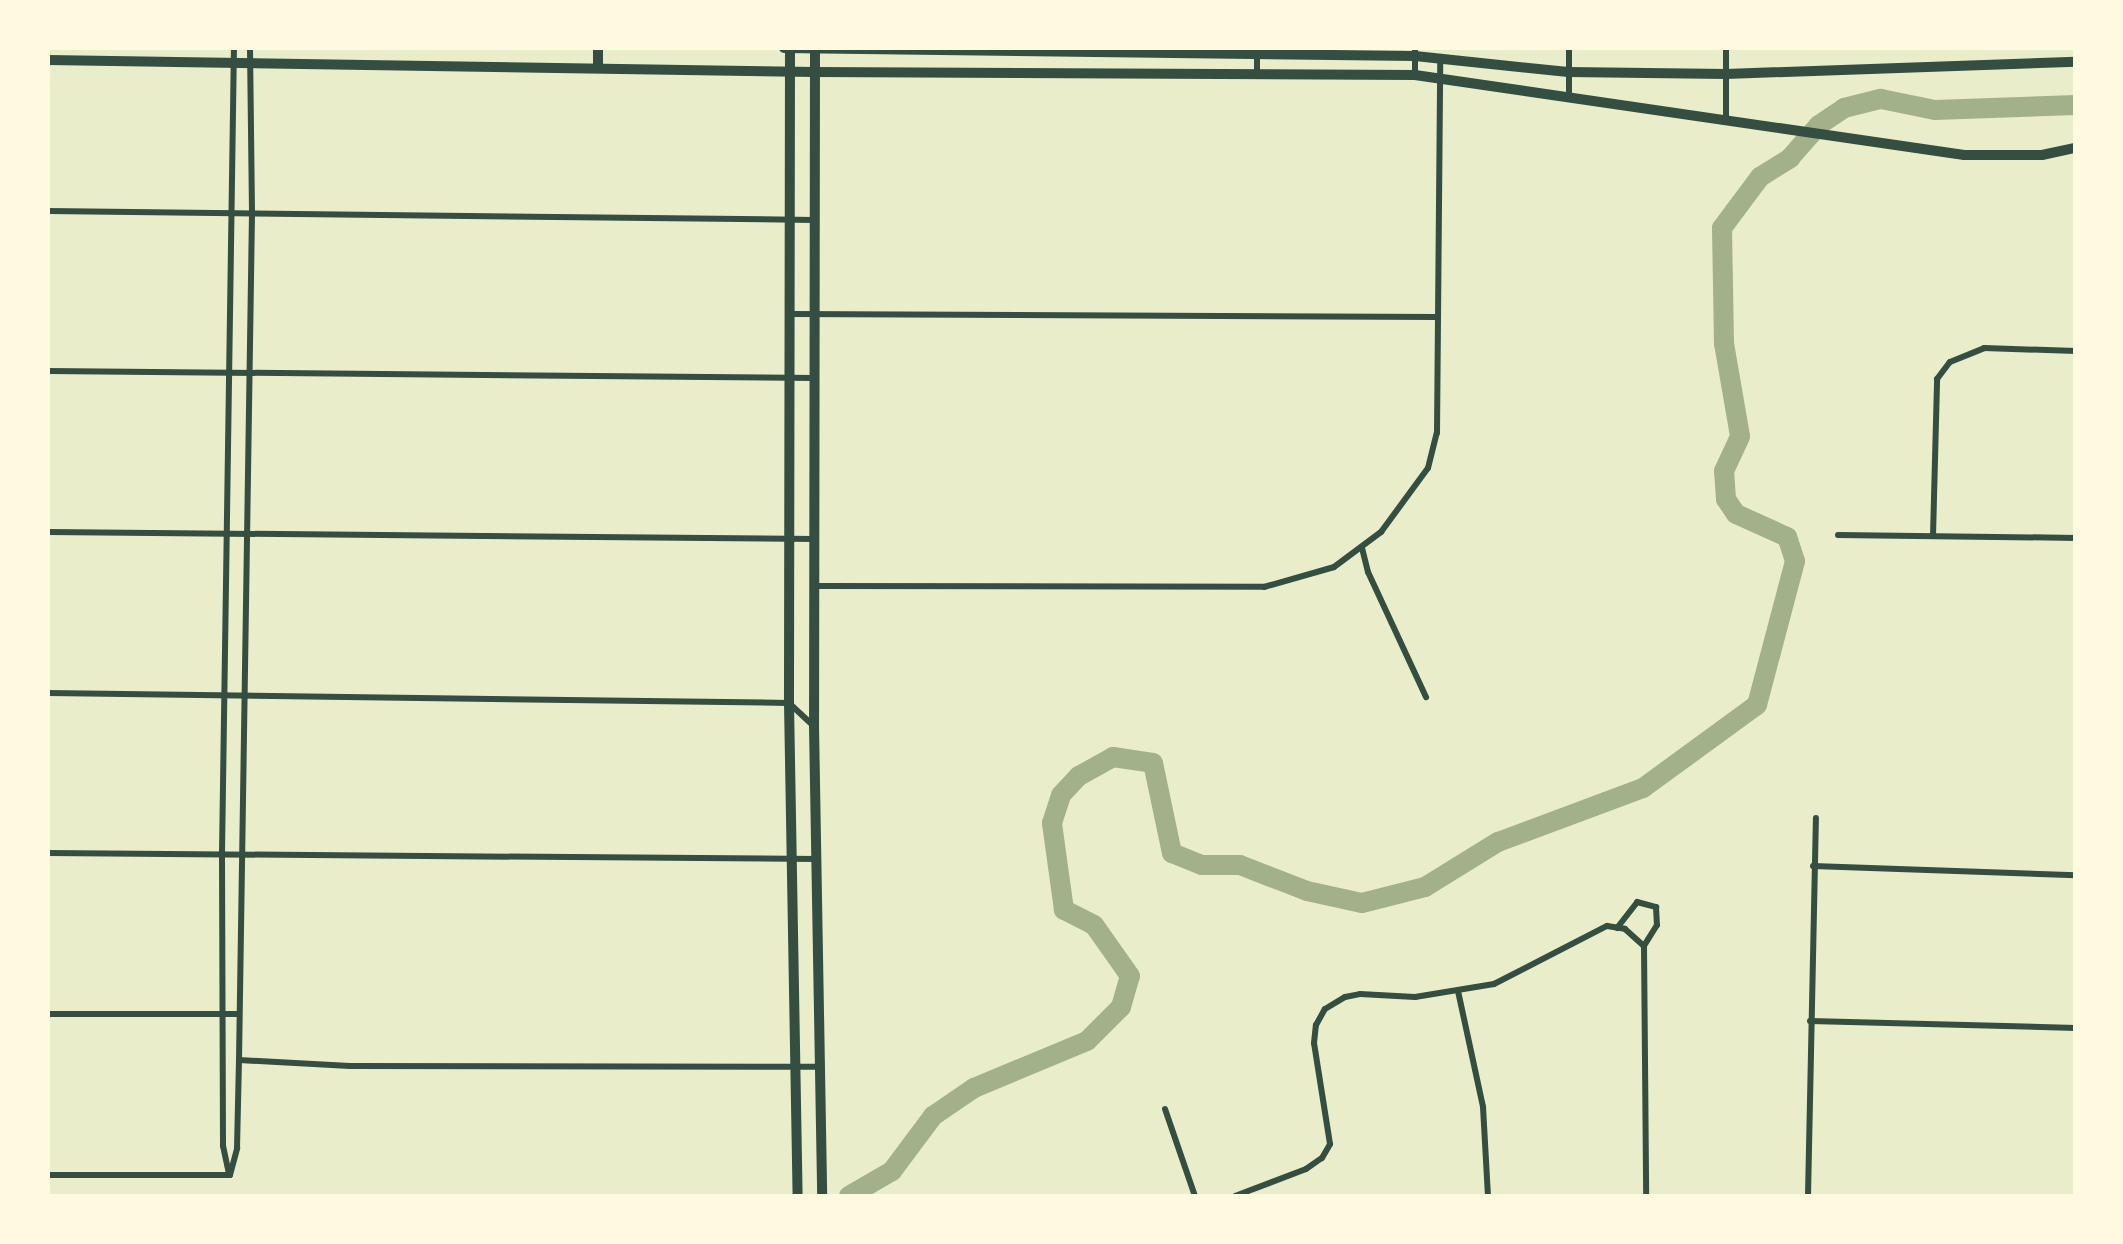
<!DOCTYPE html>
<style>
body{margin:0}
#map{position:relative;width:2123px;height:1244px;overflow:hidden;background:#e9edc9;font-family:"Alegreya Sans",sans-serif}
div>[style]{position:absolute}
.river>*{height:20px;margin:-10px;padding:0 10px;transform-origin:10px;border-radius:10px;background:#a3b18a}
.minor>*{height:6px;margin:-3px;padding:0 3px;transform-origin:3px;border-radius:3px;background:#344e41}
.secondary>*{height:10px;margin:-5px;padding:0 5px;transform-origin:5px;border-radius:5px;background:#344e41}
span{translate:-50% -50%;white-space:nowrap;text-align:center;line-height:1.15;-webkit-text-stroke:8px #fefae0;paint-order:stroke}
.frame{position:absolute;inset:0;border:50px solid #fefae0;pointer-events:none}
</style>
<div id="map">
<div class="river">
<i style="left:849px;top:1196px;width:50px;rotate:-30.2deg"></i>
<i style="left:892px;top:1171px;width:69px;rotate:-53.3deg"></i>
<i style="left:933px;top:1116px;width:50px;rotate:-34.3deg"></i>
<i style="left:974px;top:1088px;width:122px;rotate:-22.6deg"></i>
<i style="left:1087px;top:1041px;width:48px;rotate:-45deg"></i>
<i style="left:1121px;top:1007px;width:32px;rotate:-74deg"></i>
<i style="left:1130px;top:976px;width:62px;rotate:-125.2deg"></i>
<i style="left:1094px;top:925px;width:34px;rotate:-153deg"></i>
<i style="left:1064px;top:910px;width:88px;rotate:-97.9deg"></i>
<i style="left:1052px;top:823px;width:29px;rotate:-72deg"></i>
<i style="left:1061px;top:795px;width:26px;rotate:-47deg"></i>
<i style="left:1079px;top:776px;width:39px;rotate:-29deg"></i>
<i style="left:1113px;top:757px;width:40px;rotate:8.5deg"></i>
<i style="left:1153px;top:763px;width:92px;rotate:78.1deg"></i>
<i style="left:1172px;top:853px;width:32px;rotate:22deg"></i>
<i style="left:1202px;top:865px;width:38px"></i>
<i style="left:1240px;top:865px;width:72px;rotate:21.2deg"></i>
<i style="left:1307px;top:891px;width:56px;rotate:12.3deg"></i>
<i style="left:1362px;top:903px;width:65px;rotate:-14.3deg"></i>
<i style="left:1425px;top:887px;width:86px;rotate:-31.7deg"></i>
<i style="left:1498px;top:842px;width:155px;rotate:-20.4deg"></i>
<i style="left:1643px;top:788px;width:141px;rotate:-36.1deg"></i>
<i style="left:1757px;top:705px;width:149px;rotate:-75.2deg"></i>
<i style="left:1795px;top:561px;width:25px;rotate:-108deg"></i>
<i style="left:1787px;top:537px;width:56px;rotate:-155.7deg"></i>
<i style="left:1736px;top:514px;width:18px;rotate:-124deg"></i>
<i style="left:1726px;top:499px;width:28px;rotate:-94deg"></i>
<i style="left:1724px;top:471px;width:38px;rotate:-65deg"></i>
<i style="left:1740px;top:436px;width:94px;rotate:-99.8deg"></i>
<i style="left:1724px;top:343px;width:115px;rotate:-91deg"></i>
<i style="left:1722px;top:228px;width:64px;rotate:-53.3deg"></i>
<i style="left:1760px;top:177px;width:36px;rotate:-32deg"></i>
<i style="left:1790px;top:158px;width:44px;rotate:-48.7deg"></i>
<i style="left:1819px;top:125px;width:30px;rotate:-34deg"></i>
<i style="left:1844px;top:108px;width:38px;rotate:-14deg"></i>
<i style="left:1881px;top:99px;width:55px;rotate:11.5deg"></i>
<i style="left:1935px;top:110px;width:141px;rotate:-2deg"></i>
</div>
<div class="minor">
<i style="left:1415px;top:48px;width:26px;rotate:90deg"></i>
<i style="left:1569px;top:48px;width:48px;rotate:90deg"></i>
<i style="left:1726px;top:48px;width:73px;rotate:90deg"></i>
<i style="left:1257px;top:74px;width:26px;rotate:-90deg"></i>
<i style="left:48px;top:211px;width:765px;rotate:0.67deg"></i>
<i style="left:791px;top:314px;width:646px;rotate:0.27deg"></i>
<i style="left:48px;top:371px;width:767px;rotate:0.52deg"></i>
<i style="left:48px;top:532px;width:767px;rotate:0.52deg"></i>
<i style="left:1838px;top:535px;width:238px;rotate:0.7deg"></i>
<i style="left:1933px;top:536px;width:157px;rotate:-88.5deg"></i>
<i style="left:1937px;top:379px;width:21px;rotate:-53deg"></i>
<i style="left:1950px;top:362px;width:37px;rotate:-22deg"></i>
<i style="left:1984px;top:348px;width:92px;rotate:1.9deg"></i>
<i style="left:1362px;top:548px;width:25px;rotate:76deg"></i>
<i style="left:1368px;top:572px;width:138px;rotate:65.1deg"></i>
<i style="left:815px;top:586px;width:449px;rotate:0.1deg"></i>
<i style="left:1264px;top:587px;width:73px;rotate:-15.9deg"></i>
<i style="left:1334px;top:567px;width:59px;rotate:-36.7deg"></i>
<i style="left:1381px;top:532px;width:79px;rotate:-53.7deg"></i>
<i style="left:1428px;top:468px;width:36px;rotate:-76deg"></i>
<i style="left:1437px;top:433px;width:374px;rotate:-89.5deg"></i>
<i style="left:48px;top:693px;width:741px;rotate:0.77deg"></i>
<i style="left:789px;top:703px;width:33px;rotate:43deg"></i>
<i style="left:48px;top:853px;width:768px;rotate:0.45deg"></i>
<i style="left:1813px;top:866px;width:263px;rotate:2deg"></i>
<i style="left:1617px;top:928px;width:33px;rotate:-52deg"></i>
<i style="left:1637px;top:902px;width:20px;rotate:15deg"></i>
<i style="left:1656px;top:907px;width:18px;rotate:87deg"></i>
<i style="left:1657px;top:925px;width:25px;rotate:122deg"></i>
<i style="left:1458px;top:991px;width:119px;rotate:77.8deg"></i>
<i style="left:1483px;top:1107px;width:89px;rotate:86.8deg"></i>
<i style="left:48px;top:1014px;width:190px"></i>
<i style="left:1810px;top:1021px;width:266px;rotate:1.5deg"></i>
<i style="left:239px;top:1060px;width:111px;rotate:3.1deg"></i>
<i style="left:350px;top:1066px;width:469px;rotate:0.1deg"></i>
<i style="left:1165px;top:1109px;width:92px;rotate:71deg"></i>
<i style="left:229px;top:1174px;width:29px;rotate:-102deg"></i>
<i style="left:223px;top:1146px;width:293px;rotate:-90.2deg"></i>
<i style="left:222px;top:853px;width:805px;rotate:-89.15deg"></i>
<i style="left:48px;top:1175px;width:182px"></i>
<i style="left:230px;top:1175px;width:28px;rotate:-75deg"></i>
<i style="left:237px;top:1148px;width:88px;rotate:-88.7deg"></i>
<i style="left:239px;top:1060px;width:848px;rotate:-89.12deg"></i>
<i style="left:252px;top:212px;width:164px;rotate:-90.7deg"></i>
<i style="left:1235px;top:1196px;width:76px;rotate:-20.8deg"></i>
<i style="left:1306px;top:1169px;width:19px;rotate:-35deg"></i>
<i style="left:1322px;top:1158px;width:16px;rotate:-60deg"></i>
<i style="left:1330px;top:1144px;width:102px;rotate:-99deg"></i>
<i style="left:1314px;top:1043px;width:18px;rotate:-84deg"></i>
<i style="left:1316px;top:1025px;width:18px;rotate:-61deg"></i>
<i style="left:1325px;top:1009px;width:23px;rotate:-31deg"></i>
<i style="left:1345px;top:997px;width:15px;rotate:-11deg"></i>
<i style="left:1360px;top:994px;width:55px;rotate:3.1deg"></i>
<i style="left:1415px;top:997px;width:80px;rotate:-9.3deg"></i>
<i style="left:1494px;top:984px;width:127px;rotate:-27.2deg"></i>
<i style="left:1607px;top:926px;width:18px;rotate:9deg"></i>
<i style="left:1625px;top:929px;width:25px;rotate:42deg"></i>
<i style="left:1644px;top:946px;width:250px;rotate:89.5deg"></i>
<i style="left:1808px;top:1196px;width:378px;rotate:-88.8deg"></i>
</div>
<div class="secondary">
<i style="left:598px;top:48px;width:19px;rotate:90deg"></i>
<i style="left:784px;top:48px;width:631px;rotate:0.73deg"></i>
<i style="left:1415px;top:56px;width:154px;rotate:6deg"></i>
<i style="left:1568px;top:72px;width:158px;rotate:0.7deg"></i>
<i style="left:1726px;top:74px;width:350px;rotate:-2deg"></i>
<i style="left:790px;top:48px;width:655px;rotate:90.09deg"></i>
<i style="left:789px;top:703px;width:493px;rotate:89deg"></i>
<i style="left:815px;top:48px;width:678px;rotate:90.08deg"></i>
<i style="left:814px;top:726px;width:470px;rotate:89deg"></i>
<i style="left:48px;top:60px;width:766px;rotate:0.9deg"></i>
<i style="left:814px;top:72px;width:601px;rotate:0.29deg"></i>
<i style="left:1415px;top:75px;width:555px;rotate:8.29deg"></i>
<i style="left:1964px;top:155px;width:78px"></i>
<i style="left:2042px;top:155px;width:35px;rotate:-12deg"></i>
</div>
<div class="frame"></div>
</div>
